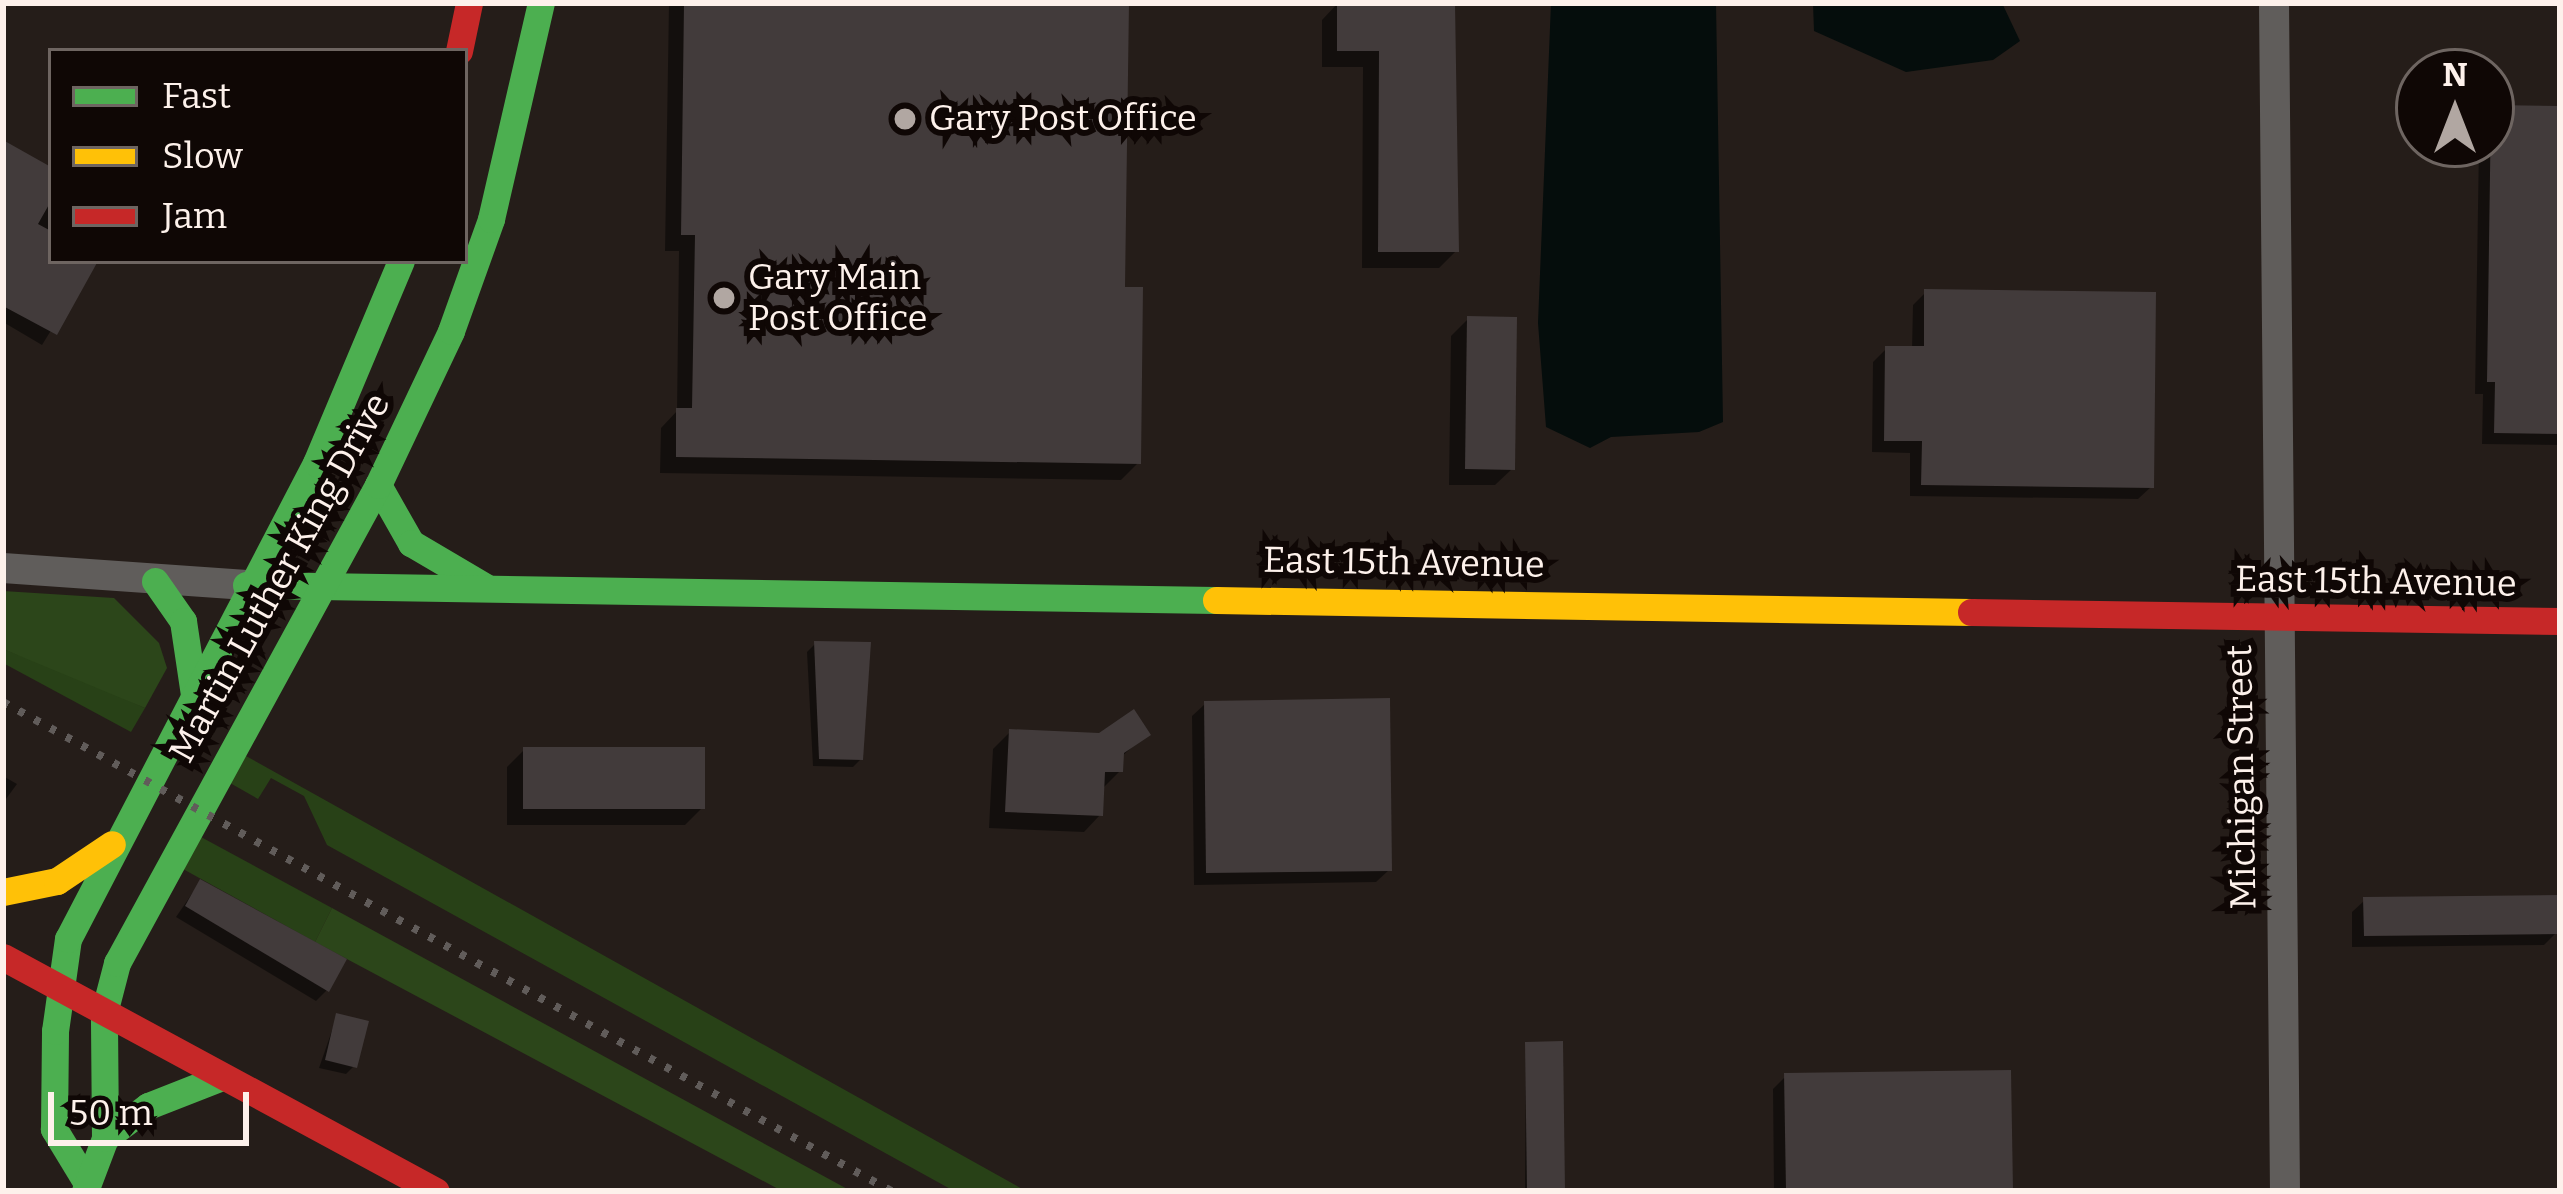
<!DOCTYPE html>
<style>
body{margin:0}
#map{position:relative;width:2563px;height:1194px;overflow:hidden;background:#251d19;font-family:Bitter,serif}
div>[style]{position:absolute}
.green>*{inset:0;background:#284117}
.forest>*{inset:0;background:#2c461a}
.water>*{inset:0;background:#050d0c}
.shadow>*{inset:0;background:#0007}
.building>*{inset:0;background:#423b3b}
.street>*{height:30px;margin:-15px;padding:0 15px;transform-origin:15px;border-radius:15px;background:#605d5b}
.fast>*{height:27px;margin:-13.5px;padding:0 13.5px;transform-origin:13.5px;border-radius:13.5px;background:#4caf50}
.slow>*{height:27px;margin:-13.5px;padding:0 13.5px;transform-origin:13.5px;border-radius:13.5px;background:#ffc107}
.jam>*{height:27px;margin:-13.5px;padding:0 13.5px;transform-origin:13.5px;border-radius:13.5px;background:#c62828}
.rail>*{height:8px;margin-top:-4px;transform-origin:0;background:repeating-linear-gradient(90deg,#615c5a 0 6px,transparent 0 18px)}
.dots>*{width:33px;height:33px;translate:-50% -50%;box-sizing:border-box;border:6px solid #0f0705;border-radius:50%}
span{translate:-50% -50%;white-space:nowrap;text-align:center;line-height:1.15;-webkit-text-stroke:12px #0f0705;paint-order:stroke}
.poi-label{font-size:36px;color:#fdf1eb}
.left{translate:0 -50%;text-align:left}
.street-label{font-size:36px;color:#fdf1eb}
.frame{position:absolute;inset:0;border:6px solid #fdf1eb;pointer-events:none}
.legend{position:absolute;left:48px;top:48px;width:420px;height:216px;box-sizing:border-box;background:#0f0705;border:3px solid #6e6561;margin:0;padding:15px 21px;list-style:none;font-size:36px;color:#fdf1eb}
.legend li{display:flex;align-items:center;gap:24px;height:60px}
.legend b{width:60px;border:3px solid #6e6561}
.north{position:absolute;left:2395px;top:48px;width:120px;height:120px;box-sizing:border-box;background:#0f0705;border:3px solid #6e6561;border-radius:50%;rotate:0deg;font-size:33px;font-weight:700;line-height:48px;text-align:center;color:#fdf1eb}
.north::after{content:'';display:block;margin:auto;width:42px;height:54px;background:#b1a7a2;clip-path:polygon(50% 0,100% 100%,50% 72%,0 100%)}
.scale{position:absolute;left:48px;top:1092px;width:201px;height:54px;box-sizing:border-box;border:6px solid #fdf1eb;border-top:0;padding-left:15px;font-size:36px;line-height:42px;white-space:nowrap;color:#fdf1eb;-webkit-text-stroke:9px #0f0705;paint-order:stroke}
</style>
<div id="map">
<div class="green">
<i style="clip-path:polygon(3px 649px,72px 675px,145px 708px,131px 732px,3px 663px)"></i>
<i style="clip-path:polygon(246px 756px,1026px 1191px,954px 1191px,327px 845px,304px 796px,271px 778px,258px 799px,230px 783px)"></i>
<i style="clip-path:polygon(201px 837px,332px 908px,315px 942px,183px 869px)"></i>
</div>
<div class="forest">
<i style="clip-path:polygon(3px 591px,114px 598px,159px 643px,167px 668px,145px 708px,3px 649px)"></i>
<i style="clip-path:polygon(332px 908px,851px 1191px,782px 1191px,315px 942px)"></i>
</div>
<div class="water">
<i style="clip-path:polygon(1551px 3px,1716px 3px,1723px 422px,1699px 432px,1611px 437px,1590px 448px,1546px 427px,1538px 323px)"></i>
<i style="clip-path:polygon(1813px 3px,2002px 3px,2020px 41px,1993px 60px,1906px 72px,1814px 31px)"></i>
</div>
<div class="shadow">
<i style="clip-path:polygon(669px 3px,1126px 3px,1122px 290px,1138px 463px,1121px 480px,660px 473px,661px 428px,677px 411px,679px 251px,665px 251px)"></i>
<i style="clip-path:polygon(1338px 3px,1452px 3px,1456px 251px,1439px 268px,1362px 268px,1363px 67px,1322px 67px,1322px 20px)"></i>
<i style="clip-path:polygon(2560px 109px,2560px 445px,2482px 444px,2483px 394px,2475px 394px,2479px 144px)"></i>
<i style="clip-path:polygon(3px 144px,51px 171px,51px 261px,94px 261px,42px 345px,3px 322px)"></i>
<i style="clip-path:polygon(1926px 292px,2151px 487px,2138px 499px,1910px 496px,1910px 453px,1872px 452px,1873px 362px,1886px 349px,1912px 349px,1913px 305px)"></i>
<i style="clip-path:polygon(1468px 319px,1512px 469px,1495px 485px,1449px 485px,1451px 336px)"></i>
<i style="clip-path:polygon(815px 644px,861px 759px,853px 767px,813px 766px,807px 652px)"></i>
<i style="clip-path:polygon(1205px 704px,1389px 870px,1376px 882px,1194px 885px,1192px 716px)"></i>
<i style="clip-path:polygon(1010px 732px,1147px 734px,1121px 757px,1120px 771px,1103px 788px,1100px 815px,1084px 832px,989px 828px,993px 749px)"></i>
<i style="clip-path:polygon(524px 750px,702px 808px,685px 825px,507px 825px,507px 767px)"></i>
<i style="clip-path:polygon(3px 776px,17px 784px,3px 803px)"></i>
<i style="clip-path:polygon(200px 882px,327px 990px,316px 1001px,176px 917px)"></i>
<i style="clip-path:polygon(2365px 900px,2557px 932px,2544px 945px,2352px 947px,2352px 912px)"></i>
<i style="clip-path:polygon(337px 1016px,354px 1066px,346px 1074px,319px 1068px)"></i>
<i style="clip-path:polygon(1526px 1045px,1562px 1191px,1525px 1191px)"></i>
<i style="clip-path:polygon(1786px 1076px,2010px 1191px,1774px 1191px,1773px 1089px)"></i>
</div>
<div class="building">
<i style="clip-path:polygon(684px 3px,1129px 3px,1125px 287px,1143px 287px,1141px 464px,676px 457px,676px 408px,692px 408px,695px 235px,681px 235px)"></i>
<i style="clip-path:polygon(1337px 3px,1455px 3px,1459px 252px,1378px 252px,1379px 51px,1337px 51px)"></i>
<i style="clip-path:polygon(2491px 105px,2560px 106px,2560px 434px,2494px 433px,2495px 382px,2487px 382px)"></i>
<i style="clip-path:polygon(3px 140px,51px 167px,51px 201px,38px 224px,51px 231px,51px 261px,98px 261px,57px 335px,3px 306px)"></i>
<i style="clip-path:polygon(1924px 289px,2156px 292px,2154px 488px,1921px 485px,1922px 441px,1884px 441px,1885px 346px,1924px 346px)"></i>
<i style="clip-path:polygon(1467px 316px,1517px 317px,1515px 470px,1465px 469px)"></i>
<i style="clip-path:polygon(814px 641px,871px 642px,863px 760px,819px 759px)"></i>
<i style="clip-path:polygon(1390px 698px,1392px 871px,1206px 873px,1204px 701px)"></i>
<i style="clip-path:polygon(1134px 709px,1151px 735px,1124px 753px,1123px 772px,1105px 772px,1103px 816px,1005px 812px,1009px 729px,1099px 733px)"></i>
<i style="clip-path:polygon(523px 747px,705px 747px,705px 809px,523px 809px)"></i>
<i style="clip-path:polygon(200px 879px,347px 959px,329px 992px,185px 906px)"></i>
<i style="clip-path:polygon(2559px 895px,2560px 934px,2364px 936px,2363px 897px)"></i>
<i style="clip-path:polygon(336px 1013px,369px 1021px,357px 1068px,325px 1060px)"></i>
<i style="clip-path:polygon(1563px 1041px,1565px 1191px,1527px 1191px,1525px 1042px)"></i>
<i style="clip-path:polygon(2011px 1070px,2013px 1191px,1786px 1191px,1784px 1073px)"></i>
</div>
<div class="street">
<i style="left:2274px;top:3px;width:1188px;rotate:89.47deg"></i>
<i style="left:3px;top:568px;width:244px;rotate:4deg"></i>
</div>
<div class="fast">
<i style="left:378px;top:485px;width:67px;rotate:60.4deg"></i>
<i style="left:411px;top:543px;width:87px;rotate:30.4deg"></i>
<i style="left:155px;top:581px;width:49px;rotate:55deg"></i>
<i style="left:183px;top:621px;width:75px;rotate:81.5deg"></i>
<i style="left:246px;top:585px;width:970px;rotate:0.89deg"></i>
<i style="left:105px;top:1138px;width:54px;rotate:-36.7deg"></i>
<i style="left:148px;top:1106px;width:79px;rotate:-21.4deg"></i>
<i style="left:85px;top:1180px;width:60px;rotate:-121.3deg"></i>
<i style="left:54px;top:1129px;width:98px;rotate:-89.4deg"></i>
<i style="left:55px;top:1031px;width:93px;rotate:-82deg"></i>
<i style="left:68px;top:939px;width:537px;rotate:-62.48deg"></i>
<i style="left:316px;top:463px;width:219px;rotate:-67.2deg"></i>
<i style="left:85px;top:1191px;width:57px;rotate:-69.3deg"></i>
<i style="left:105px;top:1138px;width:125px;rotate:-90.5deg"></i>
<i style="left:104px;top:1013px;width:52px;rotate:-75.4deg"></i>
<i style="left:117px;top:963px;width:545px;rotate:-61.36deg"></i>
<i style="left:378px;top:485px;width:170px;rotate:-64.6deg"></i>
<i style="left:451px;top:331px;width:119px;rotate:-70.3deg"></i>
<i style="left:491px;top:219px;width:222px;rotate:-77deg"></i>
</div>
<div class="slow">
<i style="left:1216px;top:600px;width:755px;rotate:0.91deg"></i>
<i style="left:3px;top:892px;width:55px;rotate:-11.5deg"></i>
<i style="left:57px;top:881px;width:66px;rotate:-33.9deg"></i>
</div>
<div class="jam">
<i style="left:459px;top:51px;width:49px;rotate:-78.2deg"></i>
<i style="left:1971px;top:612px;width:589px;rotate:0.88deg"></i>
<i style="left:3px;top:957px;width:492px;rotate:28.4deg"></i>
</div>
<div class="rail">
<i style="left:3px;top:702px;width:1014px;rotate:28.84deg"></i>
</div>
<div class="dots">
<i style="left:905px;top:119px;background:#b1a7a2"></i>
<i style="left:724px;top:298px;background:#b1a7a2"></i>
</div>
<div class="poi-label">
<span class="left" style="left:929px;top:119px">Gary Post Office</span>
<span class="left" style="left:748px;top:298px">Gary Main<br>Post Office</span>
</div>
<div class="street-label">
<span style="left:1404px;top:563px;rotate:1deg">East 15th Avenue</span>
<span style="left:280px;top:578px;rotate:-61deg">Martin Luther King Drive</span>
<span style="left:2376px;top:582px;rotate:1deg">East 15th Avenue</span>
<span style="left:2242px;top:777px;rotate:-91deg">Michigan Street</span>
</div>
<div class="frame"></div>
<ul class="legend">
<li><b style="height:15px;background:#4caf50"></b>Fast</li>
<li><b style="height:15px;background:#ffc107"></b>Slow</li>
<li><b style="height:15px;background:#c62828"></b>Jam</li>
</ul>
<div class="north">N</div>
<div class="scale">50 m</div>
</div>
